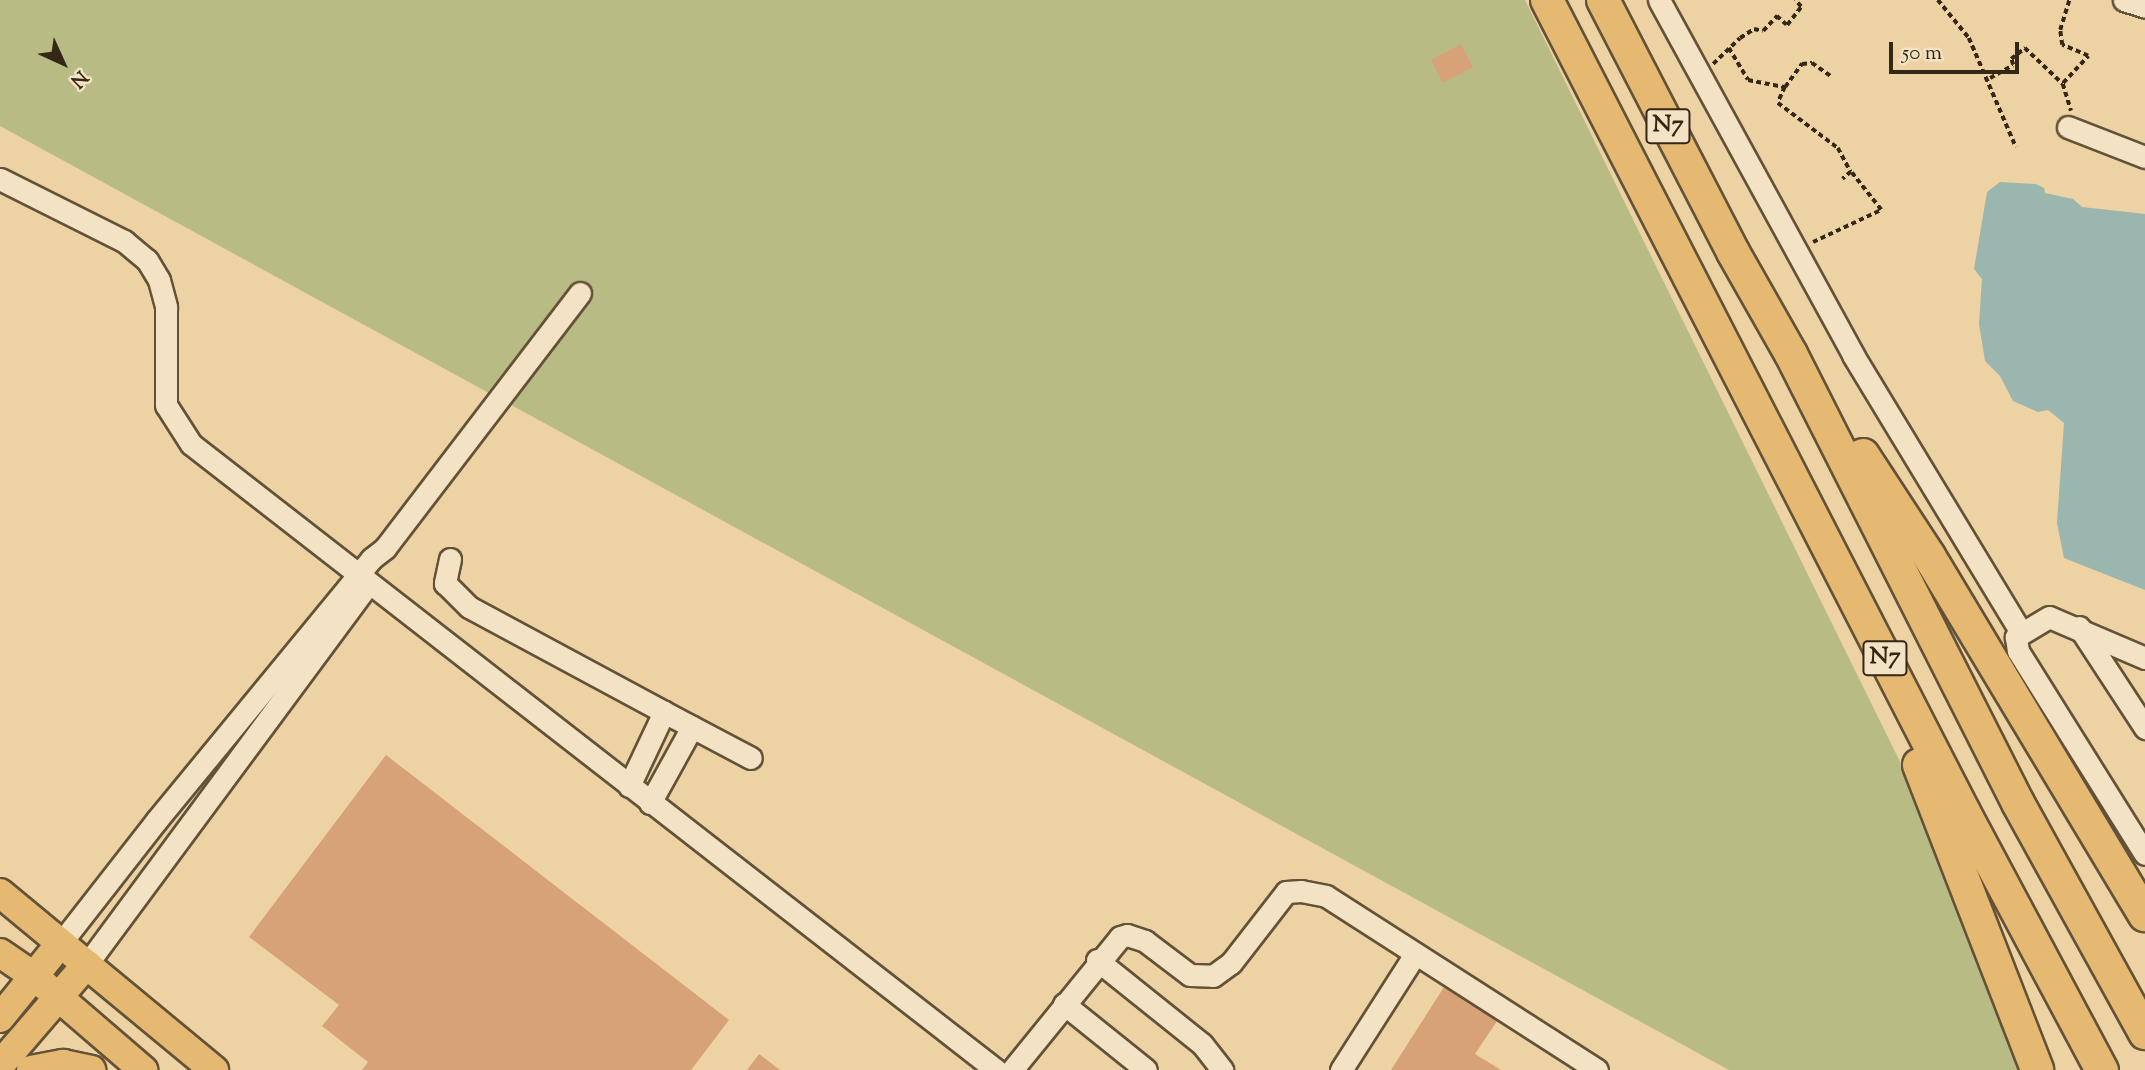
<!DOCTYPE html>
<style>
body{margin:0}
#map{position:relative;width:2145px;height:1070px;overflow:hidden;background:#edd2a3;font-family:"Sorts Mill Goudy",serif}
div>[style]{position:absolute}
.green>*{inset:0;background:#b9bb84}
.water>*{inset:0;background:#9bb6ae}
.building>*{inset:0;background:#d7a277}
.path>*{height:3.5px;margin-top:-1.75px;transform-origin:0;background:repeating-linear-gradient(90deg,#352715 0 5px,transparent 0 8.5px)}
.roads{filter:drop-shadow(2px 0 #635238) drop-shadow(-2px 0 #635238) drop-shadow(0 2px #635238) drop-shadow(0 -2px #635238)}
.minor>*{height:21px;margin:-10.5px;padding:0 10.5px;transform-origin:10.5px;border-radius:10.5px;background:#f3e2c3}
.major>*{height:28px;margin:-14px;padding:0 14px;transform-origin:14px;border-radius:14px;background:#e6b972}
.highway>*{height:32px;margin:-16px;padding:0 16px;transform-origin:16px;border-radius:16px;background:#e6b972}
span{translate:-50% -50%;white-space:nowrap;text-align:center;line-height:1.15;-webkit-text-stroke:6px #f3e2c3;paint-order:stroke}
.shield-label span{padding:2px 5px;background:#f3e2c3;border:2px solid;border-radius:5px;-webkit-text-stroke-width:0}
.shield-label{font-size:24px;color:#352715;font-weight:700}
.north{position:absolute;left:28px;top:28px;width:70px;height:70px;-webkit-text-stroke:5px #f3e2c3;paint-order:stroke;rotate:135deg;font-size:19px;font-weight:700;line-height:28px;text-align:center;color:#352715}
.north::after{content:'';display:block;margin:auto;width:24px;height:32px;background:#352715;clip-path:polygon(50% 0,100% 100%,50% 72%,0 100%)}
.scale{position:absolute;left:1889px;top:42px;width:130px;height:32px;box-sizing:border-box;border:4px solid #352715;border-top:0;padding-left:9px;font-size:21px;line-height:24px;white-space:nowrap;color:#352715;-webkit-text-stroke:5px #f3e2c3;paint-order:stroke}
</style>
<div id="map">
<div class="green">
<i style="clip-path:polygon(0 0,1525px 0,1910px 782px,2021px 1070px,1729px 1070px,0 126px)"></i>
</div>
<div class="water">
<i style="clip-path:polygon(2000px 182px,2036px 184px,2044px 188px,2045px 193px,2073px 199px,2082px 207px,2145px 214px,2145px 590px,2064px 558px,2057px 523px,2064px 423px,2048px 410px,2038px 412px,2013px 401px,2000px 376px,1985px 361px,1979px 324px,1982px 279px,1974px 269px,1987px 192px)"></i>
</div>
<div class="building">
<i style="clip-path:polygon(1461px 44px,1473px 67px,1443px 83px,1431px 60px)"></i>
<i style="clip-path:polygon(386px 755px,729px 1020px,691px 1070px,362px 1070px,368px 1062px,322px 1026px,339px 1005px,249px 937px)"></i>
<i style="clip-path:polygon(1444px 987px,1497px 1021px,1475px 1054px,1501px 1070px,1391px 1070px)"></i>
<i style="clip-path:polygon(759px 1054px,780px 1070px,747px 1070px)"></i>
</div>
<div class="path">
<i style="left:1938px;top:0;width:49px;rotate:50.8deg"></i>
<i style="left:1969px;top:38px;width:119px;rotate:66.7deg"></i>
<i style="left:1729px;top:48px;width:37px;rotate:59deg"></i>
<i style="left:1748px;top:80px;width:38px;rotate:11deg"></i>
<i style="left:1785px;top:87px;width:29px;rotate:-54deg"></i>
<i style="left:1802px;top:64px;width:10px;rotate:-6deg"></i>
<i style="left:1812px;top:63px;width:24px;rotate:35deg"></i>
<i style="left:1713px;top:64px;width:37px;rotate:-44deg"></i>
<i style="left:1740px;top:38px;width:17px;rotate:-33deg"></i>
<i style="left:1754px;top:29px;width:9px;rotate:13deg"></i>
<i style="left:1763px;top:31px;width:21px;rotate:-47deg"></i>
<i style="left:1777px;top:16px;width:13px;rotate:42deg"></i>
<i style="left:1787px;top:25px;width:23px;rotate:-52deg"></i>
<i style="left:1801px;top:7px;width:9px;rotate:-131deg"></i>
<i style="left:1990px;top:78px;width:26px;rotate:-29deg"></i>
<i style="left:2013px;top:65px;width:6px;rotate:-108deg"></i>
<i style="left:2011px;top:59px;width:18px;rotate:-38deg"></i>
<i style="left:2025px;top:48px;width:52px;rotate:43.5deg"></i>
<i style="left:2063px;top:84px;width:28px;rotate:73deg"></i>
<i style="left:2063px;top:83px;width:37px;rotate:-47deg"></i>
<i style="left:2088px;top:56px;width:28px;rotate:-157deg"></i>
<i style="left:2062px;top:45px;width:15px;rotate:-98deg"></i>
<i style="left:2060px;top:30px;width:31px;rotate:-73deg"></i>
<i style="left:1785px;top:87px;width:17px;rotate:114deg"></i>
<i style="left:1778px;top:103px;width:75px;rotate:36.9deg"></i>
<i style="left:1838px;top:148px;width:27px;rotate:62deg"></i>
<i style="left:1851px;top:172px;width:11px;rotate:139deg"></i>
<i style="left:1813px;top:242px;width:75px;rotate:-25.2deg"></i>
<i style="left:1881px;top:210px;width:48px;rotate:-128.3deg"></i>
</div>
<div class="roads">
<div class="minor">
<i style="left:1659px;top:0;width:405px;rotate:61.3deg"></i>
<i style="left:1853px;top:355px;width:323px;rotate:58.8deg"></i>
<i style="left:2124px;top:0;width:22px;rotate:18deg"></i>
<i style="left:2068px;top:127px;width:83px;rotate:21.3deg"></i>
<i style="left:0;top:179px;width:139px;rotate:26.6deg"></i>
<i style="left:124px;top:241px;width:30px;rotate:40deg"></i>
<i style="left:147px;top:260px;width:23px;rotate:59deg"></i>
<i style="left:159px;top:280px;width:28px;rotate:75deg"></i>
<i style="left:166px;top:307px;width:98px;rotate:90deg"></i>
<i style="left:166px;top:405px;width:46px;rotate:57.3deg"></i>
<i style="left:191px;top:444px;width:1020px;rotate:37.87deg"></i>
<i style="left:450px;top:559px;width:25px;rotate:102deg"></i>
<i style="left:445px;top:583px;width:34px;rotate:45deg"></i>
<i style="left:469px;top:607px;width:221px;rotate:28.3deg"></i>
<i style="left:2079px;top:627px;width:121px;rotate:56.8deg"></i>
<i style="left:2145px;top:658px;width:104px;rotate:-156.9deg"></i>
<i style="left:2049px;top:617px;width:39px;rotate:149deg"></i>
<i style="left:2016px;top:637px;width:14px;rotate:82deg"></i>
<i style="left:2018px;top:651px;width:239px;rotate:58deg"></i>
<i style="left:629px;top:786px;width:82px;rotate:-64.7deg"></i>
<i style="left:664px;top:712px;width:98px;rotate:27.9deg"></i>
<i style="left:650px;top:803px;width:87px;rotate:-61.1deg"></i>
<i style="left:60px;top:944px;width:156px;rotate:-52deg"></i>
<i style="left:156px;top:821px;width:339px;rotate:-50.6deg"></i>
<i style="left:371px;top:559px;width:18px;rotate:-38deg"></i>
<i style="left:385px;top:548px;width:321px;rotate:-52.6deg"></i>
<i style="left:1097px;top:960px;width:134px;rotate:38.7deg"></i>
<i style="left:1202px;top:1044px;width:33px;rotate:52deg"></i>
<i style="left:87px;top:964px;width:470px;rotate:-53.5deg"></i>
<i style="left:1064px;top:1004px;width:105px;rotate:38.8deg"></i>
<i style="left:1012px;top:1070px;width:171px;rotate:-50.9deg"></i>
<i style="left:1120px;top:937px;width:7px;rotate:-16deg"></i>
<i style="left:1127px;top:935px;width:19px;rotate:18deg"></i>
<i style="left:1145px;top:941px;width:56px;rotate:37.1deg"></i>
<i style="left:1190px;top:975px;width:23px;rotate:2deg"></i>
<i style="left:1213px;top:976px;width:22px;rotate:-36deg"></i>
<i style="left:1231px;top:963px;width:90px;rotate:-52.2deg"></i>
<i style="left:1286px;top:892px;width:15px;rotate:-4deg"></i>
<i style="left:1301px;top:891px;width:25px;rotate:11deg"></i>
<i style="left:1326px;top:896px;width:322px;rotate:32.7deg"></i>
<i style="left:1341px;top:1070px;width:135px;rotate:-57.4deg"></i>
</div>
<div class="major">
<i style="left:0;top:893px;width:278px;rotate:39.6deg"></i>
<i style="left:0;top:953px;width:42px;rotate:34.4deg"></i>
<i style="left:35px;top:977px;width:143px;rotate:40.7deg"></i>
<i style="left:0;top:1018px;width:95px;rotate:-51deg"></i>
<i style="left:0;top:1065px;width:133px;rotate:-49.3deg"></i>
<i style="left:31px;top:1070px;width:33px;rotate:-11deg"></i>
<i style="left:63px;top:1064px;width:29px;rotate:12deg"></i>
</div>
<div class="highway">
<i style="left:1547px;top:0;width:913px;rotate:62.82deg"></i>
<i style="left:1964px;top:812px;width:293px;rotate:61.9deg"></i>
<i style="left:1603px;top:0;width:284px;rotate:62.7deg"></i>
<i style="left:1733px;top:252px;width:117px;rotate:60.4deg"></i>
<i style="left:1791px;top:354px;width:503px;rotate:63.18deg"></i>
<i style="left:2018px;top:803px;width:263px;rotate:61.1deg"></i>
<i style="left:1863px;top:455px;width:121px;rotate:56.8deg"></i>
<i style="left:1929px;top:556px;width:419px;rotate:59deg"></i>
<i style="left:1919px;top:765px;width:327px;rotate:68.8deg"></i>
</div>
</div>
<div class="shield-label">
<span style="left:1668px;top:126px">N7</span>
<span style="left:1885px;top:658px">N7</span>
</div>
<div class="north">N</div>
<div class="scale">50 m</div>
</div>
